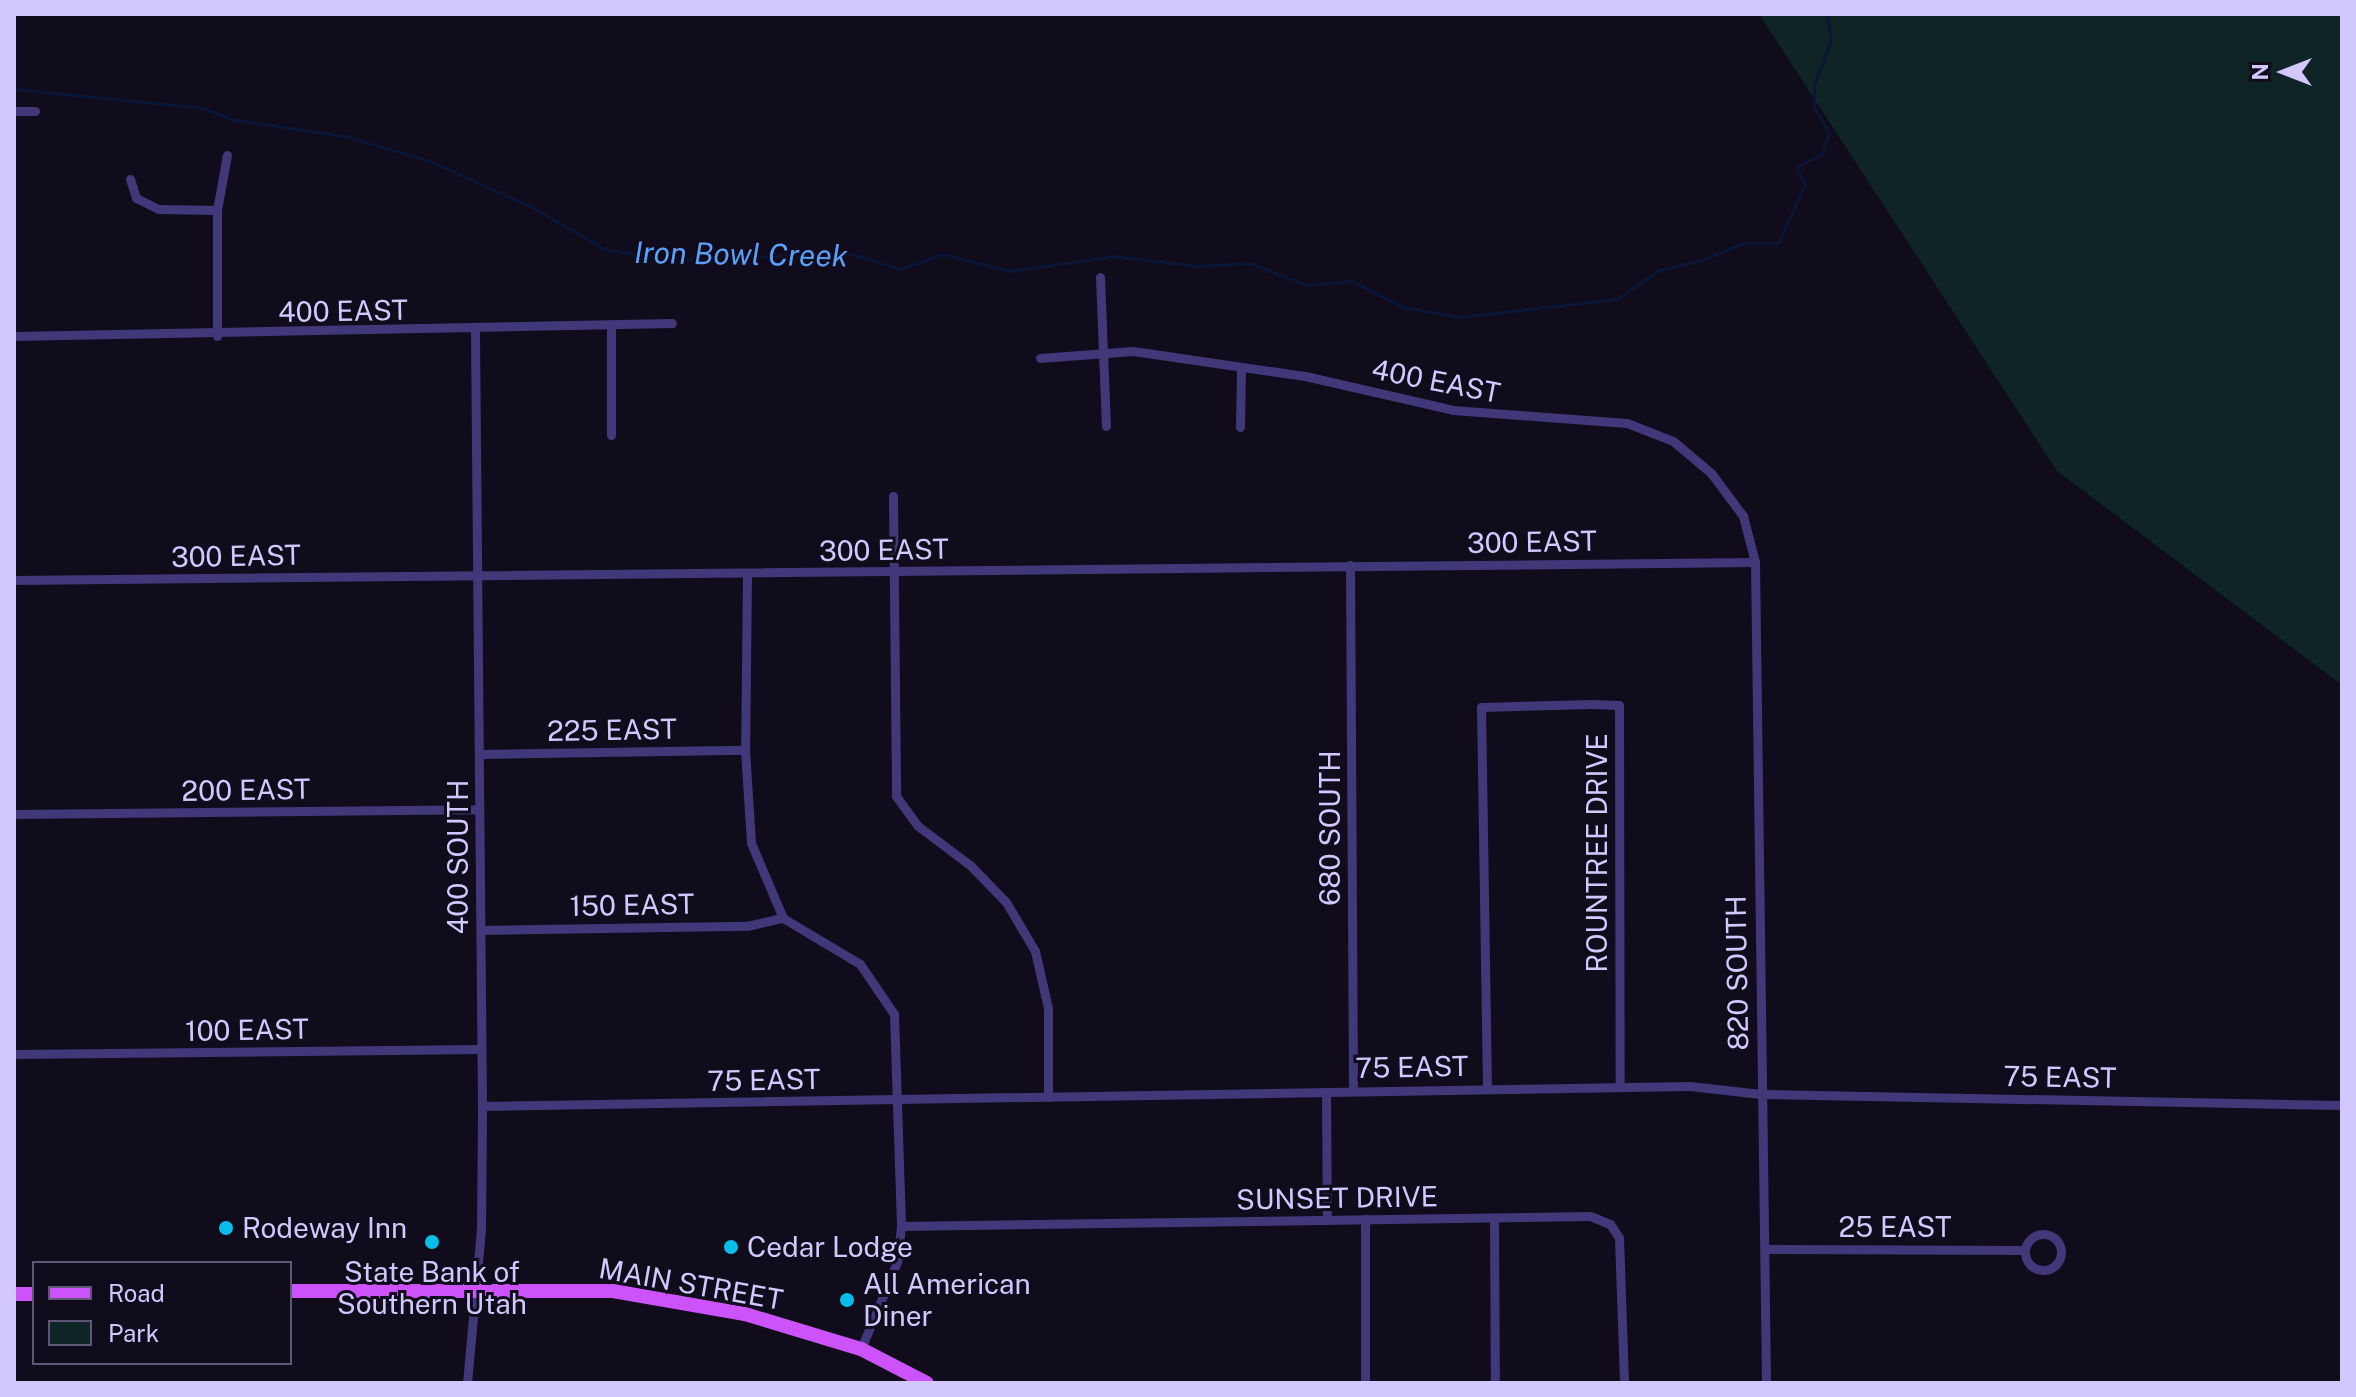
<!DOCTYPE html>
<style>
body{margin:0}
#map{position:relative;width:2356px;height:1397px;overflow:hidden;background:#100c1c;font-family:"Public Sans",sans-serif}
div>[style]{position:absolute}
.green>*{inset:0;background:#0f2425}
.stream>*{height:3px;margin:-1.5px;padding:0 1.5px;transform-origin:1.5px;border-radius:1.5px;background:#0a1636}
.street>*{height:9px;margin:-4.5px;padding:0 4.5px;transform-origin:4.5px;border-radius:4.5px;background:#413879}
.street>.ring{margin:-4.5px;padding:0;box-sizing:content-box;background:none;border:9px solid #413879;border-radius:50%}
.primary>*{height:14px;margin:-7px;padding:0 7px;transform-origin:7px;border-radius:7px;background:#cb53f9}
.dots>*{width:22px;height:22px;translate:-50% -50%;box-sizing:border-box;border:4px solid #100c1c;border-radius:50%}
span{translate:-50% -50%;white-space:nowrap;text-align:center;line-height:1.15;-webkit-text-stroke:6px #100c1c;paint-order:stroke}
.street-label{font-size:28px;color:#d3c8fd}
.poi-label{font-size:28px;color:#d3c8fd}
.left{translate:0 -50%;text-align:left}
.water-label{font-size:30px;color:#5aa0f9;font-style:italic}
.frame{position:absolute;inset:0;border:16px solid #d3c8fd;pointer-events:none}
.legend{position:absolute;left:32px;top:1261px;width:260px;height:104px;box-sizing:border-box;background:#100c1c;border:2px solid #5e5776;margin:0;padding:10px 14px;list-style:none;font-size:24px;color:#d3c8fd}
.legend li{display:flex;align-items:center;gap:16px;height:40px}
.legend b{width:40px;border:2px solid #5e5776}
.north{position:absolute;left:2244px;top:32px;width:80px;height:80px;-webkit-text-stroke:6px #100c1c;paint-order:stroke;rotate:270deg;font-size:22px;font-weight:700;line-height:32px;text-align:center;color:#d3c8fd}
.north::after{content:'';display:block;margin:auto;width:28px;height:36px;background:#d3c8fd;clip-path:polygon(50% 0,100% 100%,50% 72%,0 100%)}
</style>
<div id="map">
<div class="green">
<i style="clip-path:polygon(1759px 14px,2342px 14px,2342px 685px,2057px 471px)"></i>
</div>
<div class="stream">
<i style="left:14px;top:89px;width:190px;rotate:5.7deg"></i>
<i style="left:203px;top:108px;width:33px;rotate:21deg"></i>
<i style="left:234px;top:120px;width:112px;rotate:8.2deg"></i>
<i style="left:345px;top:136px;width:89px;rotate:16.4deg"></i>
<i style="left:430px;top:161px;width:112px;rotate:24.3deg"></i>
<i style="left:532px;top:207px;width:86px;rotate:30.2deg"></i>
<i style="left:606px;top:250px;width:72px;rotate:8deg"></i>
<i style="left:677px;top:260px;width:172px;rotate:-2.3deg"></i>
<i style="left:849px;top:253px;width:54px;rotate:17.1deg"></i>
<i style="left:901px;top:269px;width:45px;rotate:-19.7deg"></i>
<i style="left:943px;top:254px;width:69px;rotate:14.2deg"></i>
<i style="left:1010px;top:271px;width:105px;rotate:-8.2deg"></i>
<i style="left:1114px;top:256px;width:84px;rotate:6.9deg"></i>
<i style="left:1197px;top:266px;width:52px;rotate:-3.3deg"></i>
<i style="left:1249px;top:263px;width:62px;rotate:20.8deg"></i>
<i style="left:1307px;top:285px;width:45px;rotate:-5.1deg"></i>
<i style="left:1352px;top:281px;width:57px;rotate:27deg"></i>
<i style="left:1403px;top:307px;width:58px;rotate:10deg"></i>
<i style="left:1460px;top:317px;width:158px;rotate:-6.5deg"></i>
<i style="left:1617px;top:299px;width:51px;rotate:-34.6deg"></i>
<i style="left:1659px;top:270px;width:44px;rotate:-13.1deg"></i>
<i style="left:1702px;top:260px;width:44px;rotate:-22.5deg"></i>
<i style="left:1743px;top:243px;width:35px"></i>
<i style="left:1778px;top:243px;width:65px;rotate:-65.4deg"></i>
<i style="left:1805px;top:184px;width:19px;rotate:-118deg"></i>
<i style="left:1796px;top:167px;width:29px;rotate:-27deg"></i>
<i style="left:1822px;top:154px;width:22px;rotate:-72deg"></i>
<i style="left:1829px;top:133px;width:30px;rotate:-120deg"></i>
<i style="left:1814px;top:107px;width:22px;rotate:-90deg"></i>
<i style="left:1814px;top:85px;width:48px;rotate:-69.3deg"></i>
<i style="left:1831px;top:40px;width:26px;rotate:-99deg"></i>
</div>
<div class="street">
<i style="left:14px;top:111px;width:21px"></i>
<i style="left:130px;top:179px;width:20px;rotate:72deg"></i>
<i style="left:136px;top:198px;width:25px;rotate:26deg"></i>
<i style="left:159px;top:209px;width:58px;rotate:1deg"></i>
<i style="left:1100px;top:277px;width:149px;rotate:87.7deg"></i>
<i style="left:611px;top:327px;width:108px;rotate:90deg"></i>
<i style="left:14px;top:336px;width:658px;rotate:-1.13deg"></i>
<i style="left:217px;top:336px;width:126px;rotate:-90deg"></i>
<i style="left:217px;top:210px;width:56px;rotate:-79.7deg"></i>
<i style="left:1040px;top:358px;width:93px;rotate:-4.3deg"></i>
<i style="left:1133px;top:351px;width:174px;rotate:8.3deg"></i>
<i style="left:1305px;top:376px;width:152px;rotate:12.9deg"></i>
<i style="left:1453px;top:410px;width:174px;rotate:4.3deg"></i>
<i style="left:1627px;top:423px;width:49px;rotate:21.4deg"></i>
<i style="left:1673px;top:441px;width:50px;rotate:40.1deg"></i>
<i style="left:1711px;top:473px;width:54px;rotate:53.3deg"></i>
<i style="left:1743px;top:516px;width:48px;rotate:75.4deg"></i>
<i style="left:1755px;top:562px;width:821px;rotate:89.23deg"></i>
<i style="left:1240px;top:427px;width:58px;rotate:-89deg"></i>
<i style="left:893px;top:496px;width:300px;rotate:89.4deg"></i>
<i style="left:896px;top:796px;width:37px;rotate:54deg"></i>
<i style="left:918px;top:826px;width:65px;rotate:36.9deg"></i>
<i style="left:970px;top:865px;width:52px;rotate:45.8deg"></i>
<i style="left:1006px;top:902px;width:57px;rotate:59.4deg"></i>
<i style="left:1035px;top:951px;width:58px;rotate:77.2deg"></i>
<i style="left:1048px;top:1008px;width:89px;rotate:90deg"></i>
<i style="left:1350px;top:565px;width:525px;rotate:89.67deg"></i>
<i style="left:747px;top:573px;width:177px;rotate:90.6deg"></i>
<i style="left:745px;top:750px;width:93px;rotate:86.3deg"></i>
<i style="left:751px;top:843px;width:82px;rotate:66.9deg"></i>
<i style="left:783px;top:918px;width:90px;rotate:30.9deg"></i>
<i style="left:860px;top:964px;width:60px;rotate:55.8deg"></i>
<i style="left:894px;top:1014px;width:212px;rotate:88.1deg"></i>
<i style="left:901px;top:1226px;width:36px;rotate:96deg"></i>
<i style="left:897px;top:1262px;width:94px;rotate:112.5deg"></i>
<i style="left:14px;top:580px;width:1741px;rotate:-0.59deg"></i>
<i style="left:480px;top:754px;width:265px;rotate:-0.9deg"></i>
<i style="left:14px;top:814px;width:465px;rotate:-0.6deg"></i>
<i style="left:481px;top:930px;width:266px;rotate:-0.9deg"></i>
<i style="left:747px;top:926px;width:37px;rotate:-13deg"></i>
<i style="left:14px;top:1054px;width:467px;rotate:-0.6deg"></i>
<i style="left:1487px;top:1088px;width:381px;rotate:-90.9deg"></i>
<i style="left:1481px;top:707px;width:110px;rotate:-1.6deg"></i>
<i style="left:1591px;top:704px;width:28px;rotate:2deg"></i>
<i style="left:1619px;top:705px;width:382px;rotate:89.9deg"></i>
<i style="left:1326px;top:1092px;width:128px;rotate:89.6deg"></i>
<i style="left:482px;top:1106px;width:1208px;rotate:-0.95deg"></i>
<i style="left:1690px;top:1086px;width:71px;rotate:6.4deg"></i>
<i style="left:1761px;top:1094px;width:581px;rotate:1.08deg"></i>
<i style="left:1494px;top:1218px;width:165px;rotate:89.7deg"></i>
<i style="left:1365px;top:1219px;width:164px;rotate:90deg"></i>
<i style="left:901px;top:1226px;width:689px;rotate:-0.83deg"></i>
<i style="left:1590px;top:1216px;width:22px;rotate:22deg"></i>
<i style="left:1610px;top:1224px;width:17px;rotate:57deg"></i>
<i style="left:1619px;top:1238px;width:145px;rotate:88deg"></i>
<i class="ring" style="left:2025px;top:1234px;width:27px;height:27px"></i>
<i style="left:1765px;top:1249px;width:260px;rotate:0.2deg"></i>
<i style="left:467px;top:1383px;width:155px;rotate:-84.8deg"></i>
<i style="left:481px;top:1229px;width:123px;rotate:-89.5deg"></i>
<i style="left:482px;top:1106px;width:776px;rotate:-90.52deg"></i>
</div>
<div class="primary">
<i style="left:290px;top:1291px;width:323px"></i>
<i style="left:613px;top:1291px;width:134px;rotate:9.9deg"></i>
<i style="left:745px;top:1314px;width:121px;rotate:16.8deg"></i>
<i style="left:861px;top:1349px;width:74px;rotate:27.3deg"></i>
<i style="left:14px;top:1294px;width:20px"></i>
</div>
<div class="dots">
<i style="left:226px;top:1228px;background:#08bde9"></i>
<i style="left:432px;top:1242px;background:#08bde9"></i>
<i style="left:731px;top:1247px;background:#08bde9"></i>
<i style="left:847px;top:1300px;background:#08bde9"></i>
</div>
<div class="street-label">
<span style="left:343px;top:311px;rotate:-1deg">400 EAST</span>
<span style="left:1436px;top:381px;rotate:11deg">400 EAST</span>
<span style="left:1532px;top:542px;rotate:-1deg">300 EAST</span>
<span style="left:884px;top:550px;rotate:-1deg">300 EAST</span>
<span style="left:236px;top:556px;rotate:-1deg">300 EAST</span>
<span style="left:612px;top:730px;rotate:-1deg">225 EAST</span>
<span style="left:246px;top:790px;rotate:-1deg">200 EAST</span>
<span style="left:1330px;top:828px;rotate:-90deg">680 SOUTH</span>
<span style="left:1597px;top:853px;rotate:-90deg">ROUNTREE DRIVE</span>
<span style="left:458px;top:857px;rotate:-90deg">400 SOUTH</span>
<span style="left:632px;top:905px;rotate:-1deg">150 EAST</span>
<span style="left:1737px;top:973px;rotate:-91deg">820 SOUTH</span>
<span style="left:247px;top:1030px;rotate:-1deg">100 EAST</span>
<span style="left:1412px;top:1067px;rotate:-1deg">75 EAST</span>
<span style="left:2060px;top:1077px;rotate:1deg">75 EAST</span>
<span style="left:764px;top:1080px;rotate:-1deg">75 EAST</span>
<span style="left:1337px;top:1198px;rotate:-1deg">SUNSET DRIVE</span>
<span style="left:1895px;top:1227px">25 EAST</span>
<span style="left:691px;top:1284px;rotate:10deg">MAIN STREET</span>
</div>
<div class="poi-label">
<span class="left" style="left:242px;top:1228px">Rodeway Inn</span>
<span class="left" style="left:747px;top:1247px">Cedar Lodge</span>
<span style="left:432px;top:1288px">State Bank of<br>Southern Utah</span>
<span class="left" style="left:863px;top:1300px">All American<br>Diner</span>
</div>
<div class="water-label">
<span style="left:741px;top:254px;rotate:1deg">Iron Bowl Creek</span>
</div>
<div class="frame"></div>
<ul class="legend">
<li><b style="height:10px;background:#cb53f9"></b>Road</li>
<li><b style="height:22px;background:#0f2425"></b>Park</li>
</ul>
<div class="north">N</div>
</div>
